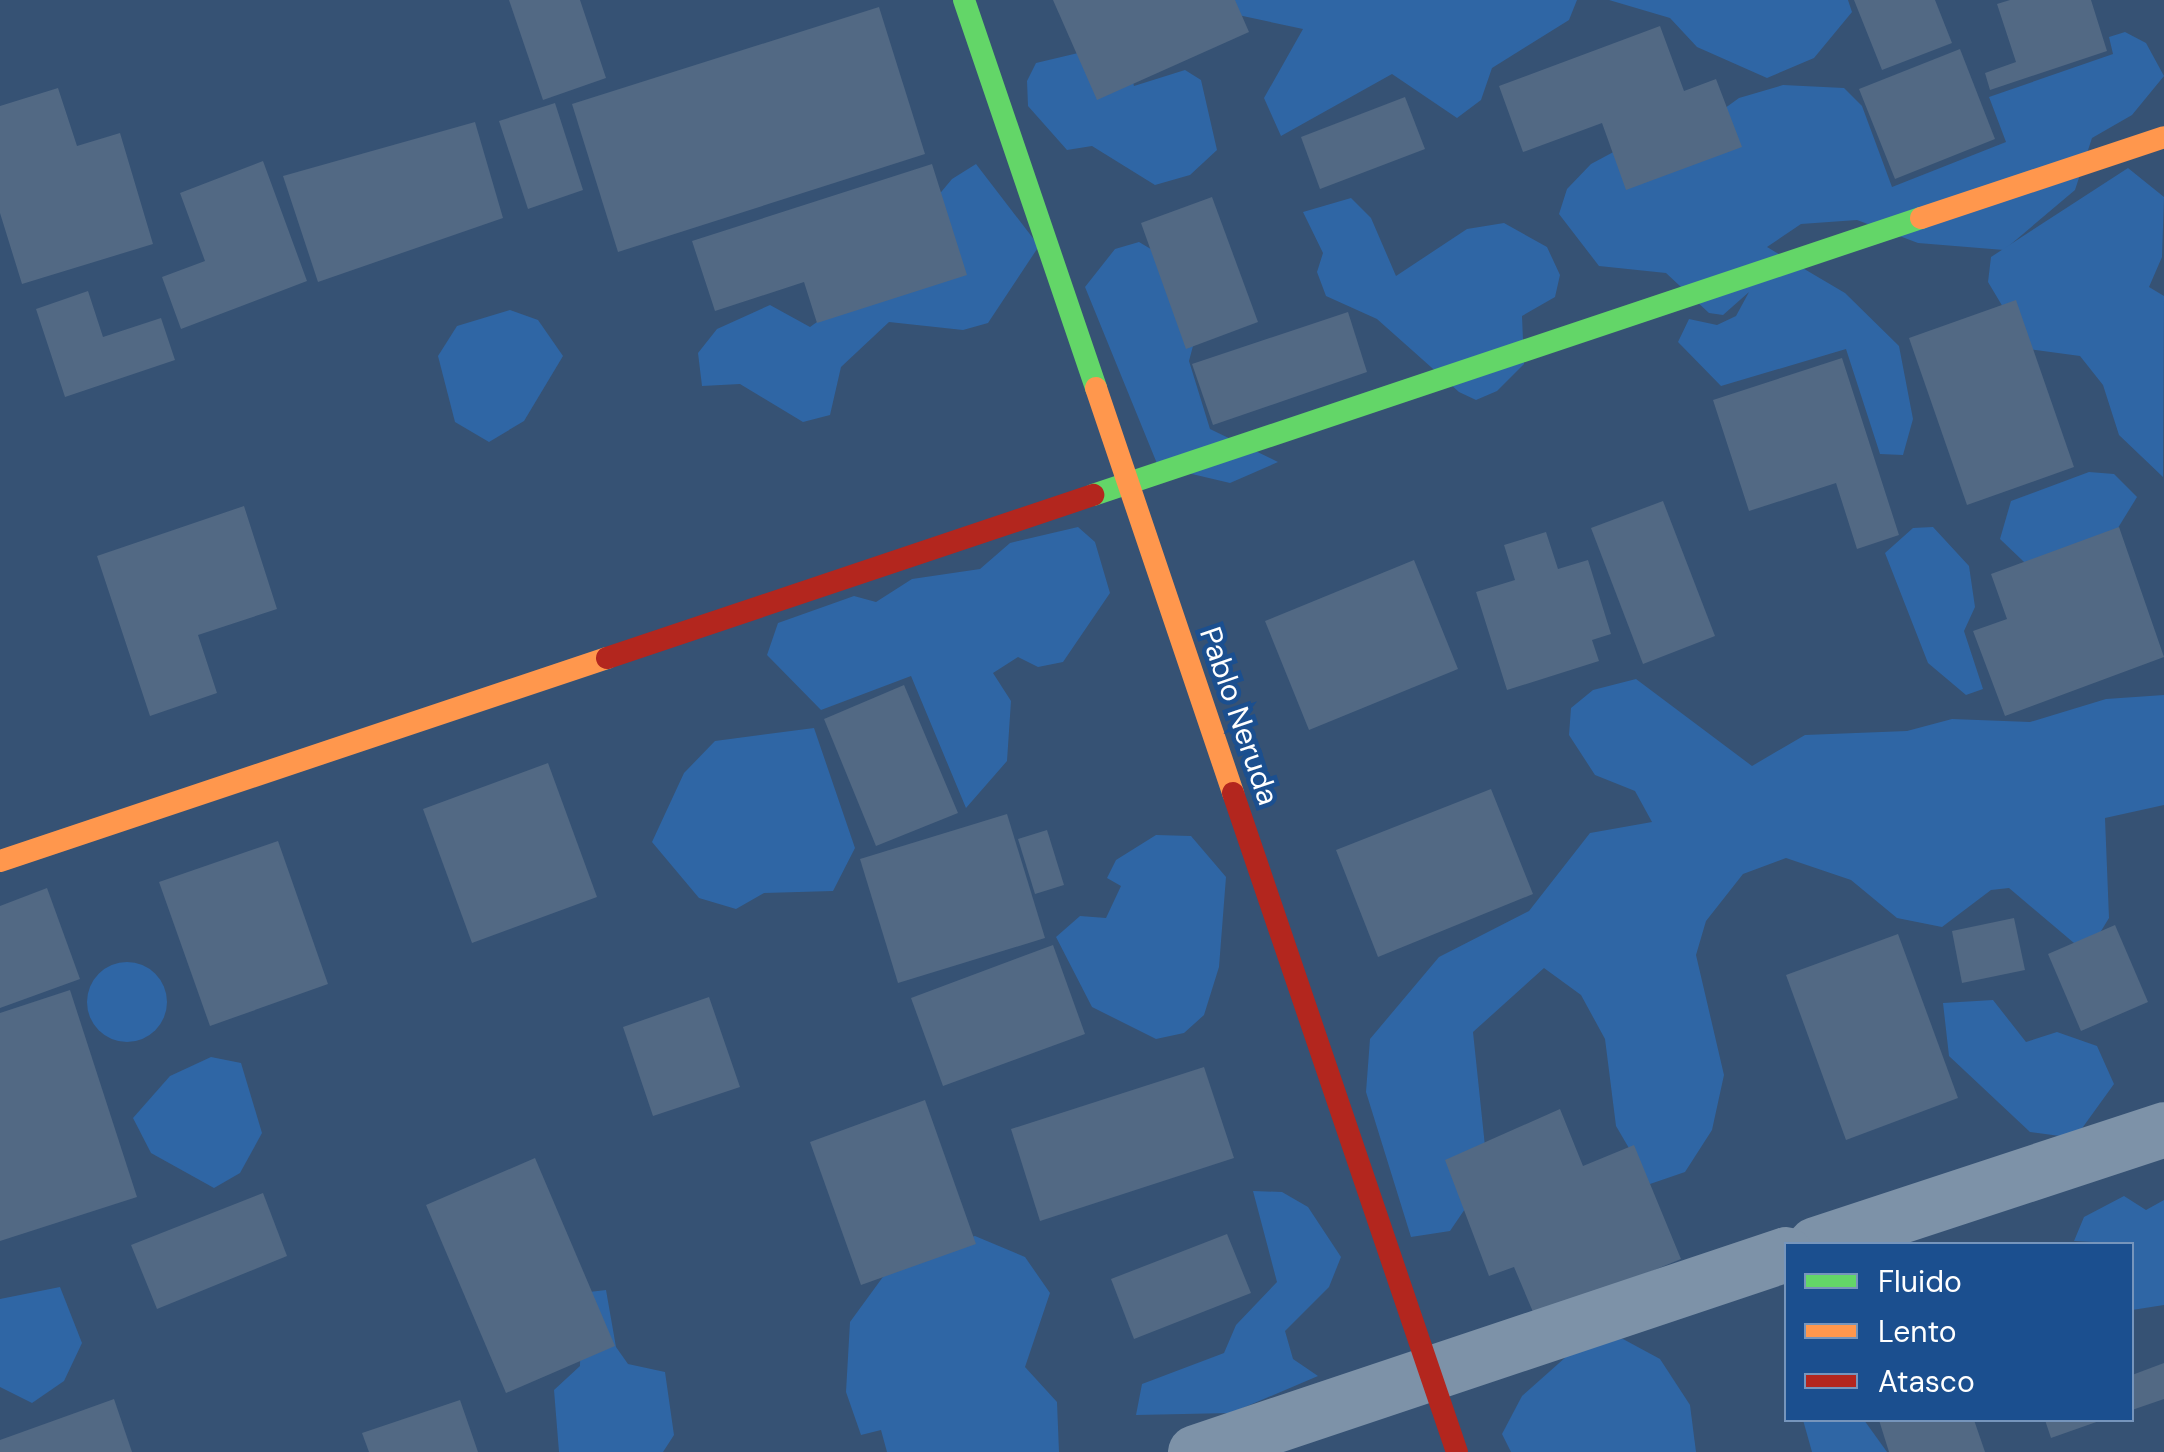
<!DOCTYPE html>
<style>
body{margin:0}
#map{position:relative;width:2164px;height:1452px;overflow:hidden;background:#365274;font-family:"DM Sans",sans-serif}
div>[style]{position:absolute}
.green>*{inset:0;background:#2f66a5}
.round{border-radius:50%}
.building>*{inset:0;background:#526984}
.street>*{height:55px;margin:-27.5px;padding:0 27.5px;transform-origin:27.5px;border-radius:27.5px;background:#7d92a8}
.fast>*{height:22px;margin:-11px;padding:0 11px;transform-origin:11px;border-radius:11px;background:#63d668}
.slow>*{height:22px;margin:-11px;padding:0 11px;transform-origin:11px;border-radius:11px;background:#ff974d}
.jam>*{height:22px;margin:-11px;padding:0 11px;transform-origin:11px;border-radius:11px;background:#b3261e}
span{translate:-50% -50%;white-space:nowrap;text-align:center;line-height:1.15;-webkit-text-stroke:9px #1b4f8f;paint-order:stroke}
.street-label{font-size:30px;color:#fff}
.legend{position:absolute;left:1784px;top:1242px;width:350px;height:180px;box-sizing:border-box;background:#1b4f8f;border:2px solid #7695bc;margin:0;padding:12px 18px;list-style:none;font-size:30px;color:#fff}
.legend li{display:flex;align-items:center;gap:20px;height:50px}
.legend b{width:50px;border:2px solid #7695bc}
</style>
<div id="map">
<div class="green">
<i style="clip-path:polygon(1218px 0,1577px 0,1569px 20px,1492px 68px,1481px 100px,1457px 118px,1392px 74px,1281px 136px,1264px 98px,1303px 29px,1224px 12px)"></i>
<i style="clip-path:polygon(1609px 0,1848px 0,1852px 12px,1814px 58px,1767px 78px,1697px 47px,1670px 18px)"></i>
<i style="clip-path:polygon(2125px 32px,2146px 43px,2164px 76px,2132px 115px,2092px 138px,2075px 190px,2004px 250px,1918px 243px,1857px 220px,1801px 224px,1767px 247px,1845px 293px,1899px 346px,1913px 419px,1903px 455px,1880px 454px,1846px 349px,1721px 386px,1678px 342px,1689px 319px,1717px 325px,1736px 316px,1749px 292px,1723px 315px,1709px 313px,1666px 273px,1599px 266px,1559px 214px,1567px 189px,1591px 164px,1634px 141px,1685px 137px,1739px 98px,1783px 85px,1844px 88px,1862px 106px,1892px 187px,2006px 142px,1989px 97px,2113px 54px,2109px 37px)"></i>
<i style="clip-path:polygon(1095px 49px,1129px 68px,1134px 86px,1185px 70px,1201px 80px,1217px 150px,1190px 175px,1155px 185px,1092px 146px,1067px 150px,1028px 106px,1027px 81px,1036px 63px)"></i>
<i style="clip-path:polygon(976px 164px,1039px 246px,988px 323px,963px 330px,889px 322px,841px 367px,830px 415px,803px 422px,740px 384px,702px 386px,698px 353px,717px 329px,770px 305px,810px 327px,856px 294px,952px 179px)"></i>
<i style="clip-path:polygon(2128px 168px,2164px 197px,2162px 257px,2149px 287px,2164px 296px,2163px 477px,2119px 435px,2103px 385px,2080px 356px,2028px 349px,1988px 282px,1991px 257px)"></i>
<i style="clip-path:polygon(1351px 198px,1371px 218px,1396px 276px,1467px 229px,1504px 223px,1547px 247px,1560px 275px,1555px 297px,1522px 316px,1524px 364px,1497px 391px,1476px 400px,1459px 392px,1377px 319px,1326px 296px,1317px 272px,1323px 253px,1303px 212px)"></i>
<i style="clip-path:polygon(1139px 242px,1176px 264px,1198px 327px,1189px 361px,1210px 429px,1278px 462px,1230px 483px,1158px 466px,1085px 287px,1115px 249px)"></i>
<i style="clip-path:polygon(510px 310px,538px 320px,563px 356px,524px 421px,489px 442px,455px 422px,438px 356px,457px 326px)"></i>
<i style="clip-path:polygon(2089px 472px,2114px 474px,2137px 497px,2097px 562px,2045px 582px,2000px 539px,2011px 501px)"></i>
<i style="clip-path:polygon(1078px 527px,1095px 542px,1110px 593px,1063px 662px,1038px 667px,1018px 657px,993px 673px,1011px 701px,1007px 761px,966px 808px,911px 676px,821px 710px,767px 655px,778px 623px,854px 596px,876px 602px,912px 579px,980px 569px,1010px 543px)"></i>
<i style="clip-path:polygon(1933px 527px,1969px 566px,1975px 607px,1964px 631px,1983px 689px,1966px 695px,1928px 663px,1885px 553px,1913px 528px)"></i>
<i style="clip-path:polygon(1636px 679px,1752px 766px,1805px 735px,1907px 731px,1952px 719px,2030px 722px,2106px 699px,2164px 695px,2164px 805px,2105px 818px,2109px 918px,2087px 954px,2009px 888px,1991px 890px,1942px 927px,1897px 918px,1851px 880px,1786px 858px,1743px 874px,1706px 921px,1696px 955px,1724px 1075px,1712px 1130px,1685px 1172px,1650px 1184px,1616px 1126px,1605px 1039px,1581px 995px,1544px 968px,1473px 1032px,1488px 1175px,1450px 1231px,1411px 1237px,1366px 1092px,1370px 1039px,1439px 957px,1529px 911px,1590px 833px,1652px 822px,1635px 791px,1595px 775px,1569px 735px,1571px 708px,1593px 690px)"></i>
<i style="clip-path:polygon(814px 728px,855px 848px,833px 891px,764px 893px,736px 909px,699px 898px,652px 842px,684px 773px,715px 741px)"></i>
<i style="clip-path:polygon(1156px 835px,1191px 836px,1226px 877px,1219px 967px,1204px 1015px,1184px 1033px,1156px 1039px,1092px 1007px,1056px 937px,1080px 916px,1106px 918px,1121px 886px,1107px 878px,1116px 860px)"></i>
<i class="round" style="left:87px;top:962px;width:80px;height:80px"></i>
<i style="clip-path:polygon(1993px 1000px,2026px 1042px,2057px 1032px,2097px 1046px,2114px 1084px,2075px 1138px,2030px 1132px,1949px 1056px,1943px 1003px)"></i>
<i style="clip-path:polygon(211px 1057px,241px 1063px,262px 1133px,240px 1173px,214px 1188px,151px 1153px,133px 1118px,170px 1076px)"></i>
<i style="clip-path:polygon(1253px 1191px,1282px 1192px,1308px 1207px,1341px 1257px,1329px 1287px,1285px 1331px,1293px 1359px,1318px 1376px,1231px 1413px,1136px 1415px,1142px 1384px,1224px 1353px,1236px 1325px,1277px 1282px)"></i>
<i style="clip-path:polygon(2124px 1196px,2146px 1210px,2164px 1200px,2164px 1305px,2132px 1310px,2132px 1244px,2074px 1241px,2084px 1217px)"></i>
<i style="clip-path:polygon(975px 1236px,1025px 1257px,1050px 1293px,1025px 1367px,1057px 1402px,1059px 1452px,887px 1452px,881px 1430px,861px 1435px,846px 1392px,850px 1322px,896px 1259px)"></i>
<i style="clip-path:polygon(60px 1287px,82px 1343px,64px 1381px,32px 1403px,0 1387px,0 1299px)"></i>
<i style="clip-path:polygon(606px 1290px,616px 1347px,628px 1364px,665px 1372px,674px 1435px,663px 1452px,559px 1452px,554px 1390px,580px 1366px,581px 1293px)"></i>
<i style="clip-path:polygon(1623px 1339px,1660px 1359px,1690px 1405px,1696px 1452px,1511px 1452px,1502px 1434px,1522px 1396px,1585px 1340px)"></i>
<i style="clip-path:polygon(1803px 1420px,1864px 1420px,1887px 1452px,1812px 1452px)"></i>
</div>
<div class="building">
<i style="clip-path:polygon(509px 0,580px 0,606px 78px,543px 100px)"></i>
<i style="clip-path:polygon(1053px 0,1235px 0,1249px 32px,1097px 100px)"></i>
<i style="clip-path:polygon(1854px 0,1935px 0,1952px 43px,1882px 70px)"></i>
<i style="clip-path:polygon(2010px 0,2091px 0,2107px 51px,1990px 90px,1985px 73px,2016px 62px,1997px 4px)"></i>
<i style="clip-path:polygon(879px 7px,925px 154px,618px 252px,572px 104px)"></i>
<i style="clip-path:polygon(1660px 26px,1684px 91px,1716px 79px,1742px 147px,1626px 190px,1602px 123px,1523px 152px,1499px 86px)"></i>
<i style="clip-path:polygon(1960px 49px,1995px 139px,1895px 179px,1859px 89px)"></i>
<i style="clip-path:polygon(58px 88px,77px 146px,120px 133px,153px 244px,22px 284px,0 213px,0 106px)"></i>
<i style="clip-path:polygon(1405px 97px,1425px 149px,1320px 189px,1301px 137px)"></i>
<i style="clip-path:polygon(555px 103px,583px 190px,528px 209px,499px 121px)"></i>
<i style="clip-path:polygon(475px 122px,503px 218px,318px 282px,283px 176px)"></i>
<i style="clip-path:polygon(263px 161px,307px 281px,181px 329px,162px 277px,205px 261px,180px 193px)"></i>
<i style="clip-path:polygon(932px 164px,967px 275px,817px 323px,804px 282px,715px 311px,692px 241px)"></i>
<i style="clip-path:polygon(1212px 197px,1258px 322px,1186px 349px,1141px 223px)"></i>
<i style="clip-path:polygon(88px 291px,103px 337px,161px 318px,175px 360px,65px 397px,36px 309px)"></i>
<i style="clip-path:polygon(2016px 300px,2074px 467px,1967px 505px,1909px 338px)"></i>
<i style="clip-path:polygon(1348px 312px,1367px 372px,1213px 425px,1192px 364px)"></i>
<i style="clip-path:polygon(1842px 358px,1899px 535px,1857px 549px,1836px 483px,1749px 511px,1713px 400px)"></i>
<i style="clip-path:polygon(1663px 501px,1715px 636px,1643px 664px,1591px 528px)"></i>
<i style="clip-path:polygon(244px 506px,277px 609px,198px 635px,217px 693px,150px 716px,97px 556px)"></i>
<i style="clip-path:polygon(2119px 527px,2164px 657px,2005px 716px,1973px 631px,2007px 619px,1991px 574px)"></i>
<i style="clip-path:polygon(1546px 532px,1558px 569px,1588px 560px,1611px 634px,1592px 640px,1599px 661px,1507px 690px,1476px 592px,1515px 580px,1504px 545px)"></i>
<i style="clip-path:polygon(1414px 560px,1458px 669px,1309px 730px,1265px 621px)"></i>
<i style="clip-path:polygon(904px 685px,958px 813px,876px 846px,824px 719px)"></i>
<i style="clip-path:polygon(548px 763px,597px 897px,472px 943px,423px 809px)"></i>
<i style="clip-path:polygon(1491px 789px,1533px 894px,1378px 957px,1336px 850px)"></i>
<i style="clip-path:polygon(1007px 814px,1045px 938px,898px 983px,860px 859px)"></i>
<i style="clip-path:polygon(1047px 830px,1064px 885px,1035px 894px,1018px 839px)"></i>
<i style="clip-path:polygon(278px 841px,328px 984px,210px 1026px,159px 882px)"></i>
<i style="clip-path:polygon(47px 888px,80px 979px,0 1008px,0 906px)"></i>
<i style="clip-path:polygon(2014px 918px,2025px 970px,1962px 983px,1952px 931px)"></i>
<i style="clip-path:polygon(2115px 925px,2148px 1002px,2081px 1031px,2048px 954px)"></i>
<i style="clip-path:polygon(1898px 934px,1958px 1098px,1846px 1140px,1786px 975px)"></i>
<i style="clip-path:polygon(1053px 945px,1085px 1034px,943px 1086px,911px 998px)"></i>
<i style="clip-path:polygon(70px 990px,137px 1197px,0 1241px,0 1013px)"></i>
<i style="clip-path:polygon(709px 997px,740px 1087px,653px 1116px,623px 1027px)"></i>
<i style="clip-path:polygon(1204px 1067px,1234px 1158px,1040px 1221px,1011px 1129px)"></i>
<i style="clip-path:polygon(925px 1100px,976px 1244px,861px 1285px,810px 1142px)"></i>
<i style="clip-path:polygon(1560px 1109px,1583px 1166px,1634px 1145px,1681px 1259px,1536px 1319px,1514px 1267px,1489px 1276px,1445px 1160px)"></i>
<i style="clip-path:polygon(535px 1158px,615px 1346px,506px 1393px,426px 1205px)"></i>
<i style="clip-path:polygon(263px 1193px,287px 1256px,157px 1309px,131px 1245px)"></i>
<i style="clip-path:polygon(1227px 1234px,1251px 1293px,1134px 1339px,1111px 1279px)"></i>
<i style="clip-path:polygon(2164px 1363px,2164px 1399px,2132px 1410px,2132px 1375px)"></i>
<i style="clip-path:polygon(114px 1399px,132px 1452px,0 1452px,0 1440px)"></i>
<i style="clip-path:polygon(460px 1400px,478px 1452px,369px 1452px,362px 1433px)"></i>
<i style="clip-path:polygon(1879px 1420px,1974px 1420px,1985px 1452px,1889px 1452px)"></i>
<i style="clip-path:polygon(2045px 1420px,2102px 1420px,2051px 1438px)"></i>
</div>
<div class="street">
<i style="left:1815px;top:1244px;width:367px;rotate:-18.2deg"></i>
<i style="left:1195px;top:1452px;width:623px;rotate:-18.52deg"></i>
</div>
<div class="fast">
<i style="left:964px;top:0;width:410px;rotate:71.2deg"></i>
<i style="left:1093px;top:495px;width:873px;rotate:-18.5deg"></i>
</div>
<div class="slow">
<i style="left:1921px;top:218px;width:256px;rotate:-18.4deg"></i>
<i style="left:1096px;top:388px;width:428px;rotate:71.3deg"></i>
<i style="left:0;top:861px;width:640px;rotate:-18.49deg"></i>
</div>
<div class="jam">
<i style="left:607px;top:658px;width:513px;rotate:-18.54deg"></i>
<i style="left:1233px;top:793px;width:696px;rotate:71.23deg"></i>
</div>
<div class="street-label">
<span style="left:1239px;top:716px;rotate:71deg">Pablo Neruda</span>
</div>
<ul class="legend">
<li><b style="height:12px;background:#63d668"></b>Fluido</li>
<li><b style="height:12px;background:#ff974d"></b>Lento</li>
<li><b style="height:12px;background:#b3261e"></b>Atasco</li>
</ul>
</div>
